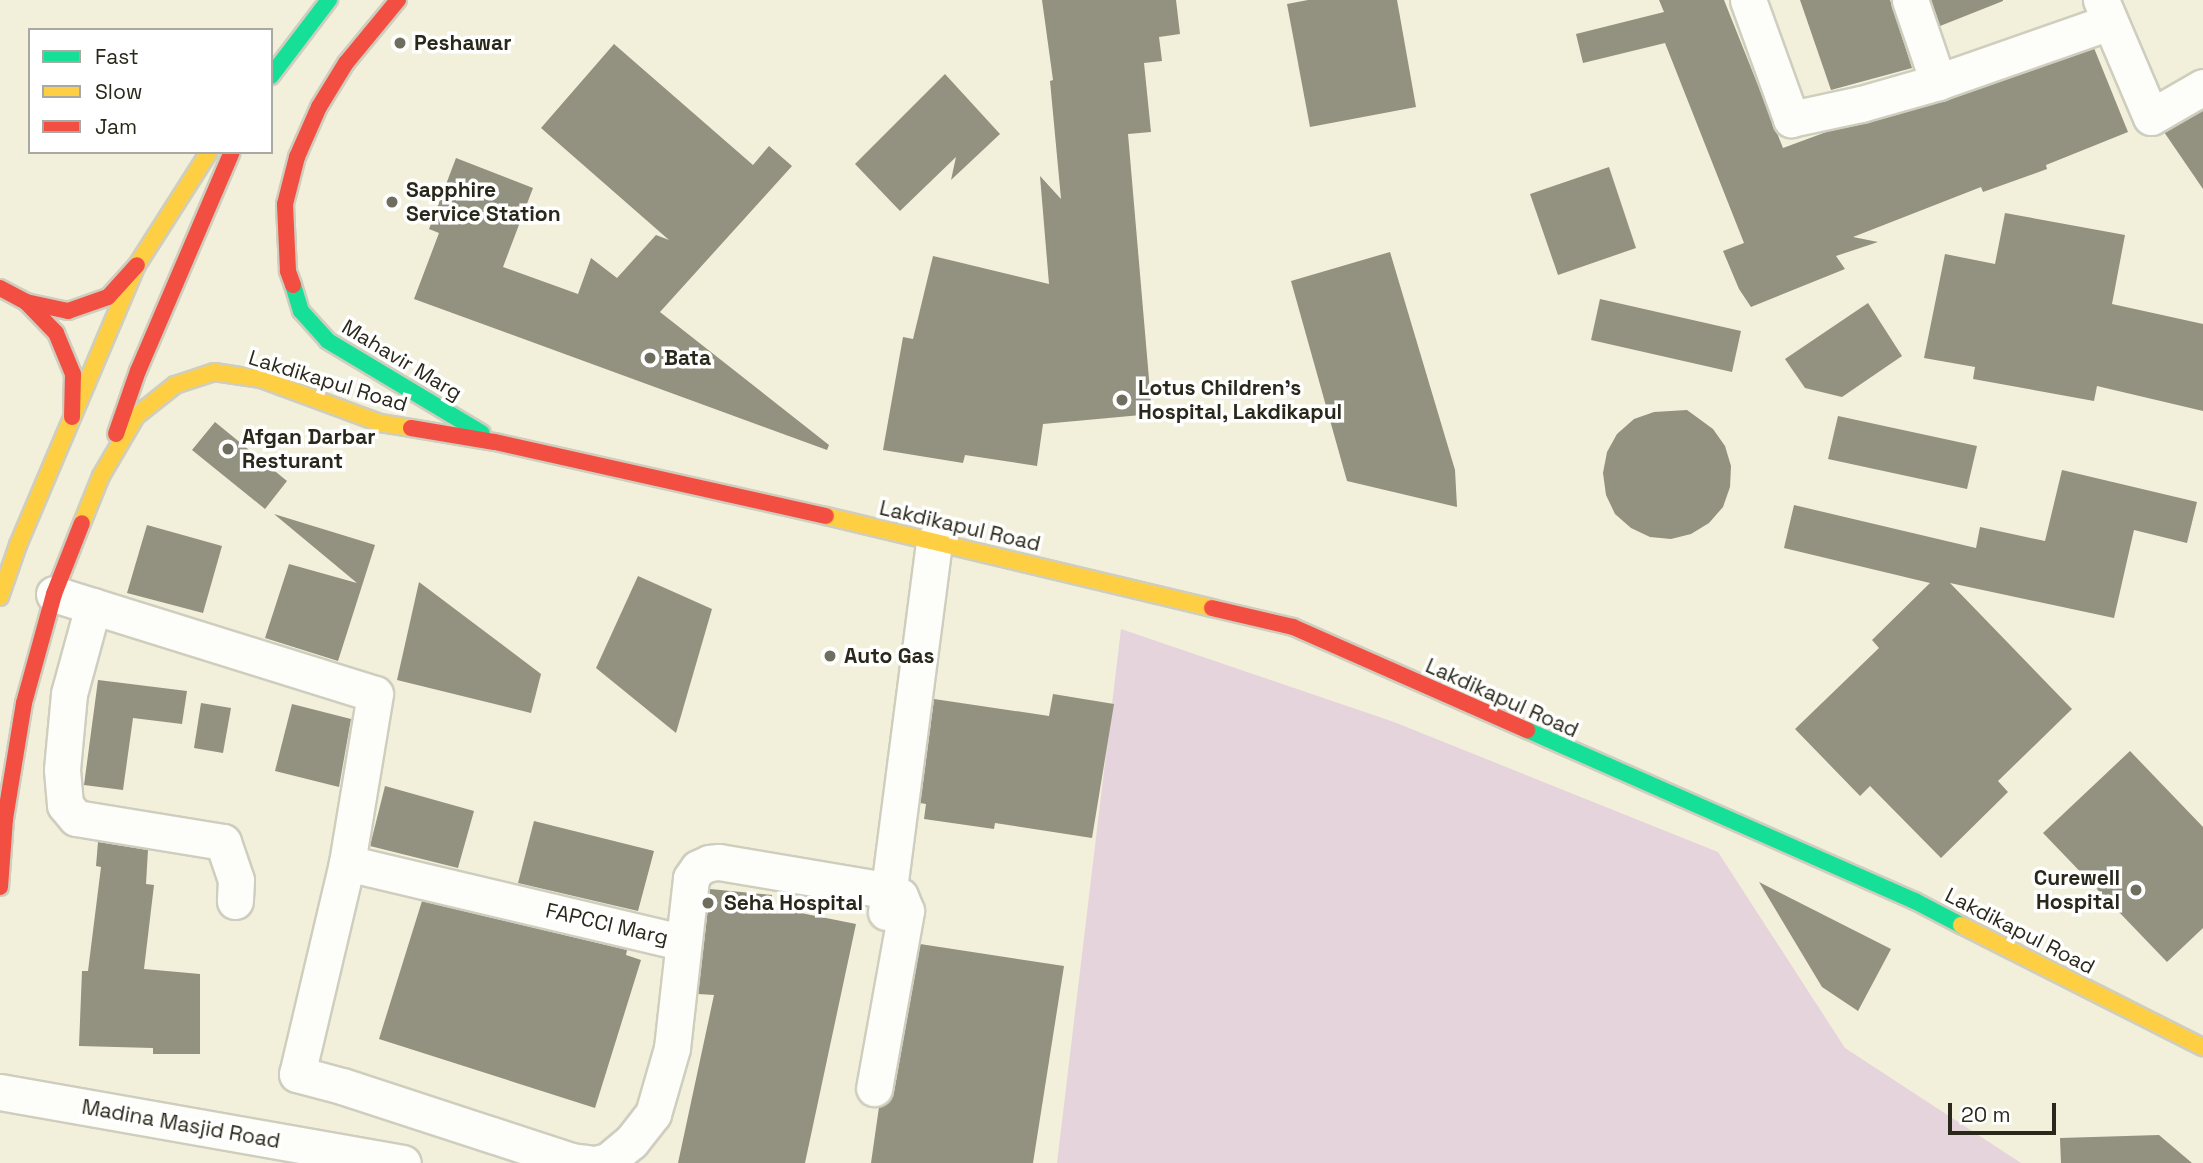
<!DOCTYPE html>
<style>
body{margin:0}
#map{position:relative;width:2203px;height:1163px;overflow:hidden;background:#f2f0db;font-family:"Space Grotesk",sans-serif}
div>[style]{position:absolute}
.green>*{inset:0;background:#e6d4dc}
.building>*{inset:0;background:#93917f}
.roads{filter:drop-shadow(2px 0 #cfcebe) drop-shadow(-2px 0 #cfcebe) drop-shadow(0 2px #cfcebe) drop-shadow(0 -2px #cfcebe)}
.street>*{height:35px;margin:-17.5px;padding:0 17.5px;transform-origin:17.5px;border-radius:17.5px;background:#fdfdfa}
.fast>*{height:16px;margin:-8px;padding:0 8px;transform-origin:8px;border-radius:8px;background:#16e098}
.slow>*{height:16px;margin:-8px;padding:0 8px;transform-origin:8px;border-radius:8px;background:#ffcf43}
.jam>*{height:16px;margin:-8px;padding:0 8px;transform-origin:8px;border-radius:8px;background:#f24e42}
.dots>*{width:19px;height:19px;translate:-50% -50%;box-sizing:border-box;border:4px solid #fff;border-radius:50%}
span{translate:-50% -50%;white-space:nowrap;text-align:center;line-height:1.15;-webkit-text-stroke:7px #fff;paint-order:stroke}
.poi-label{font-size:21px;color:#29281a;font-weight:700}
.left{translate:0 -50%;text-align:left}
.right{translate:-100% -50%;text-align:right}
.street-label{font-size:21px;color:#29281a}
.legend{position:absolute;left:28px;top:28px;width:245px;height:126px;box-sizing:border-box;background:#fff;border:2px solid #a9a9a3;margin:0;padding:9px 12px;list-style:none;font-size:21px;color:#29281a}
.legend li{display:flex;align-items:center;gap:14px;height:35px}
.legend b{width:35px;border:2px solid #a9a9a3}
.scale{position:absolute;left:1948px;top:1103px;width:108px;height:32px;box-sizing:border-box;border:4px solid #29281a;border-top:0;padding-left:9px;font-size:21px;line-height:24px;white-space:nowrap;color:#29281a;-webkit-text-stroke:5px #fff;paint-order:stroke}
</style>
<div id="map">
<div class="green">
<i style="clip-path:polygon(1121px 629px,1394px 722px,1718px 852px,1845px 1048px,2021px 1163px,1057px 1163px)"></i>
</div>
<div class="building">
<i style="clip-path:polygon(1042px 0,1176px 0,1180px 34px,1159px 37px,1162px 61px,1144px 63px,1151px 132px,1128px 134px,1152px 414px,1043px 424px,1037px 466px,965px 455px,963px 463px,883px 450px,903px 337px,913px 339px,933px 256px,1049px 284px,1040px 176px,1061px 199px,1050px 81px,1053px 80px)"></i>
<i style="clip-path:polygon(1308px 0,1397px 0,1416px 107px,1310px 127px,1287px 4px)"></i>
<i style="clip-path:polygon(1659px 0,1724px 0,1783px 148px,1829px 131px,1945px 101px,2094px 48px,2128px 132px,2046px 165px,2047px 169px,1983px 192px,1981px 187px,1853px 237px,1878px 242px,1836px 256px,1845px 269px,1751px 307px,1739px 289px,1723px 251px,1744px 243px,1665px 43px,1583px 63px,1576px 34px,1664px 12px)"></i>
<i style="clip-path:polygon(1800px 0,1890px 0,1912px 68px,1831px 90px)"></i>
<i style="clip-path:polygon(1931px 0,2003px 0,2003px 1px,1940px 26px)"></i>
<i style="clip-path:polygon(614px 44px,753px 165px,769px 146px,792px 166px,660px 312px,829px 445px,827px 450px,414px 299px,439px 233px,429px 229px,456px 158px,533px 188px,503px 267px,578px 294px,591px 258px,617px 278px,656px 235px,669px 240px,541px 128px)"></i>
<i style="clip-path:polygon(945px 74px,1000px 134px,951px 180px,956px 157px,900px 211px,855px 164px)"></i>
<i style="clip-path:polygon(2203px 110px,2203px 189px,2164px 132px)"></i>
<i style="clip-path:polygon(1609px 167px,1636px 248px,1558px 275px,1530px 194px)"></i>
<i style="clip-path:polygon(2005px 213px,2125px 235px,2112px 304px,2203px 324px,2203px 411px,2097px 386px,2094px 401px,1973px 379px,1975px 367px,1924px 358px,1945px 254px,1995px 264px)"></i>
<i style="clip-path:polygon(1390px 252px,1455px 470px,1457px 507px,1347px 481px,1291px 281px)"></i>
<i style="clip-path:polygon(1600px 299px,1741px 331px,1732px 372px,1591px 340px)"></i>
<i style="clip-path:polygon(1868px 303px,1902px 356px,1842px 397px,1805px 388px,1785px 359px)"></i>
<i style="clip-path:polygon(1687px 410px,1713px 429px,1725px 446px,1731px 466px,1730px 487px,1723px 507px,1709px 523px,1691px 534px,1671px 539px,1650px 537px,1631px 528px,1615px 514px,1606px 495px,1603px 473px,1607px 452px,1617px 434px,1634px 419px,1654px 412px)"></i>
<i style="clip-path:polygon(1838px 416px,1977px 446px,1967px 489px,1828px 459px)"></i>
<i style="clip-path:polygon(215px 422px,287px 481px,265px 509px,192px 450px)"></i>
<i style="clip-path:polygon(2062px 470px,2197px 502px,2187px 543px,2134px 530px,2114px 618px,1950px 583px,2072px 709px,1998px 781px,2008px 792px,1941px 858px,1870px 786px,1860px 796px,1795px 729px,1879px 648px,1872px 640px,1930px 583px,1784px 548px,1794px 505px,1976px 548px,1980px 527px,2045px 541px)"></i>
<i style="clip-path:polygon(274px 514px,375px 545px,338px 661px,265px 638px,289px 564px,357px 583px)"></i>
<i style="clip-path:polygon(147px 525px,222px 546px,203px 613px,127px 593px)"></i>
<i style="clip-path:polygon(638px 576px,712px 609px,676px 733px,596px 668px)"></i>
<i style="clip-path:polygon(419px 582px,541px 674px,531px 713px,397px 680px)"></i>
<i style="clip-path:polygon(98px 680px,187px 691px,182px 724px,133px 718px,123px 790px,84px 785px)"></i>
<i style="clip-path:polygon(1053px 694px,1114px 704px,1092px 838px,995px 823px,994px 829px,924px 819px,926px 804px,920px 803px,934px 699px,1049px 716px)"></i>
<i style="clip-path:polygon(201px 703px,231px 708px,223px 753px,194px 748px)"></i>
<i style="clip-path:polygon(292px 704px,351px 719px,339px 787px,275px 771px)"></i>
<i style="clip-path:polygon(2130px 751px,2203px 827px,2203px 928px,2167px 962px,2043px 833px)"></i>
<i style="clip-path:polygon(385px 786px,474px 811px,458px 868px,370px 846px)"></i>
<i style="clip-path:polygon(534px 821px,654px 851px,638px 911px,518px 883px)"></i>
<i style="clip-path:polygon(98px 842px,148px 850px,146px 884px,154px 885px,144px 969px,200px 974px,200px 1054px,153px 1054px,153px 1048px,79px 1046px,82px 971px,88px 971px,101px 867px,96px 866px)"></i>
<i style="clip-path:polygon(1759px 882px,1891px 949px,1858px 1011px,1822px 987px)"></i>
<i style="clip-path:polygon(710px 889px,772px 895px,771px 907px,856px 924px,805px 1163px,678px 1163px,714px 995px,698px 994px)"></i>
<i style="clip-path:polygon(422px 901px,627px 950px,626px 955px,641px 960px,595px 1108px,379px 1039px)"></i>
<i style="clip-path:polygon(920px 944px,1064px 966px,1033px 1163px,871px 1163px,879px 1107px,889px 1101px,894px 1092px)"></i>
<i style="clip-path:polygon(2159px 1135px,2192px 1163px,2061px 1163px,2060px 1138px)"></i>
</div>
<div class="roads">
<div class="street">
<i style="left:1748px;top:0;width:127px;rotate:70.1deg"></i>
<i style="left:1791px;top:119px;width:72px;rotate:-12.1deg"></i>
<i style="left:1861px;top:104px;width:80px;rotate:-15.9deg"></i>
<i style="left:1938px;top:82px;width:181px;rotate:-19.3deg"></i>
<i style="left:1910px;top:0;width:87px;rotate:71.1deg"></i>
<i style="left:2101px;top:0;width:127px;rotate:66.9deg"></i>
<i style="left:2151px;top:117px;width:60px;rotate:-30deg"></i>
<i style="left:54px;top:594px;width:336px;rotate:17.3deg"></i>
<i style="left:375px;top:694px;width:171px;rotate:99.4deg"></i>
<i style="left:347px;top:863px;width:217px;rotate:103.3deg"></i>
<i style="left:297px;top:1074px;width:47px;rotate:14.9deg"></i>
<i style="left:342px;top:1086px;width:241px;rotate:18.1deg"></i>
<i style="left:571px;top:1161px;width:17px;rotate:7deg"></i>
<i style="left:93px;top:606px;width:91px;rotate:105.3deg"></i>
<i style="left:69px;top:694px;width:76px;rotate:95.3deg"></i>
<i style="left:62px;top:770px;width:35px;rotate:85deg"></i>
<i style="left:65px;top:805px;width:17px;rotate:50deg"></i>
<i style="left:76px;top:818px;width:149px;rotate:9.3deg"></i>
<i style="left:223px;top:842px;width:40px;rotate:71.1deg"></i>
<i style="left:236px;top:880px;width:21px;rotate:93deg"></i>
<i style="left:347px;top:863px;width:344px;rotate:13.3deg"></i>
<i style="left:886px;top:912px;width:374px;rotate:-82.6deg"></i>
<i style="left:0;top:1092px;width:409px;rotate:10deg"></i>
<i style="left:599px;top:1163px;width:9px;rotate:-13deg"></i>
<i style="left:608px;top:1161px;width:30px;rotate:-40deg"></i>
<i style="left:631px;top:1142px;width:36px;rotate:-52deg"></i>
<i style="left:653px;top:1114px;width:69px;rotate:-73.9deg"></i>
<i style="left:672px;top:1048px;width:171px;rotate:-83.6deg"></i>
<i style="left:691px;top:878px;width:12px;rotate:-55deg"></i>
<i style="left:698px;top:868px;width:12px;rotate:-24deg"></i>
<i style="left:709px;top:863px;width:10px;rotate:-6deg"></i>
<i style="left:719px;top:862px;width:173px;rotate:9.6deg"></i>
<i style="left:890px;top:891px;width:11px;rotate:27deg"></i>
<i style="left:900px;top:896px;width:16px;rotate:68deg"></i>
<i style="left:906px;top:911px;width:180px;rotate:100.2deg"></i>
</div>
<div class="fast">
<i style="left:271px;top:76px;width:96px;rotate:-52.7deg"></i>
<i style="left:293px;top:285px;width:27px;rotate:73deg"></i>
<i style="left:301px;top:311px;width:40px;rotate:48deg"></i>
<i style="left:328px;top:341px;width:179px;rotate:30.9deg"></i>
<i style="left:1527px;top:730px;width:424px;rotate:23.8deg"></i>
<i style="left:1915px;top:901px;width:52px;rotate:27.6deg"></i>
</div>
<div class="slow">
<i style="left:826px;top:516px;width:397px;rotate:13.4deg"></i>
<i style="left:82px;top:523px;width:51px;rotate:-68deg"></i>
<i style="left:101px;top:476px;width:69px;rotate:-59.7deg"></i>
<i style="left:136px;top:416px;width:50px;rotate:-38.5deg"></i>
<i style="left:175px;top:385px;width:41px;rotate:-18.4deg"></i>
<i style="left:214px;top:372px;width:48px;rotate:8.5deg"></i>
<i style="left:261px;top:379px;width:127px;rotate:20.3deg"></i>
<i style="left:380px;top:423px;width:31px;rotate:9deg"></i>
<i style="left:0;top:597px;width:55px;rotate:-70.9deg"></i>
<i style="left:18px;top:545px;width:304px;rotate:-67deg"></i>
<i style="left:137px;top:265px;width:134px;rotate:-57.5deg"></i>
<i style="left:1961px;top:925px;width:271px;rotate:26.8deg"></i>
</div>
<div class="jam">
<i style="left:293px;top:285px;width:15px;rotate:-110deg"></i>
<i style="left:288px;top:271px;width:67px;rotate:-92.6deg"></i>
<i style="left:285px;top:204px;width:49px;rotate:-75.7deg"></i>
<i style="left:297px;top:157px;width:55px;rotate:-66.3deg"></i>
<i style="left:319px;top:107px;width:52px;rotate:-58.5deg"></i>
<i style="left:346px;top:63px;width:82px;rotate:-50.5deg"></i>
<i style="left:0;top:288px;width:30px;rotate:28deg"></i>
<i style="left:26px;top:302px;width:43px;rotate:45.9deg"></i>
<i style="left:56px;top:333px;width:44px;rotate:67.5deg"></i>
<i style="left:73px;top:374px;width:43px;rotate:91.3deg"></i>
<i style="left:26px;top:302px;width:43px;rotate:12.1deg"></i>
<i style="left:68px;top:311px;width:42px;rotate:-19.3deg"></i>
<i style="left:108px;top:297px;width:43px;rotate:-47.8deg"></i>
<i style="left:411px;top:428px;width:85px;rotate:9.5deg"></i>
<i style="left:495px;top:442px;width:339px;rotate:12.6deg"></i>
<i style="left:116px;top:434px;width:67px;rotate:-70.8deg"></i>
<i style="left:138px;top:371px;width:238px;rotate:-66.8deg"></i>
<i style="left:1212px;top:608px;width:83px;rotate:13.2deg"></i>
<i style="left:1293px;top:627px;width:256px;rotate:23.8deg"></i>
<i style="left:0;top:887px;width:68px;rotate:-85.8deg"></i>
<i style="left:5px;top:819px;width:118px;rotate:-80.7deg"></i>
<i style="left:24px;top:703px;width:113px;rotate:-74.6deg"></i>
<i style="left:54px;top:594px;width:76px;rotate:-68.5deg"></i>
</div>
</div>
<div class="dots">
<i style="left:400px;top:43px;background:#6f6e5e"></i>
<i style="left:392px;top:202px;background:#6f6e5e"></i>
<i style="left:650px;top:358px;background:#6f6e5e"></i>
<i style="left:1122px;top:400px;background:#6f6e5e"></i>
<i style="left:228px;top:449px;background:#6f6e5e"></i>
<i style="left:830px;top:656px;background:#6f6e5e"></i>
<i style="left:2136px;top:890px;background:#6f6e5e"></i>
<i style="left:708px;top:903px;background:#6f6e5e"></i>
</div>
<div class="poi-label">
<span class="left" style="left:414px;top:43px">Peshawar</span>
<span class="left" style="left:406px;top:202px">Sapphire<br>Service Station</span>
<span class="left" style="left:664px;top:358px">Bata</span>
<span class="left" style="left:1138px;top:400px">Lotus Children's<br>Hospital, Lakdikapul</span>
<span class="left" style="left:242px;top:449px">Afgan Darbar<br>Resturant</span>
<span class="left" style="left:844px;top:656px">Auto Gas</span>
<span class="right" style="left:2120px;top:890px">Curewell<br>Hospital</span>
<span class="left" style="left:724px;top:903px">Seha Hospital</span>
</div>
<div class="street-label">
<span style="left:402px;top:360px;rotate:31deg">Mahavir Marg</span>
<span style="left:328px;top:381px;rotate:17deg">Lakdikapul Road</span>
<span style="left:960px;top:526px;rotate:13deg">Lakdikapul Road</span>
<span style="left:1502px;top:698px;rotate:24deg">Lakdikapul Road</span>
<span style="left:607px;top:924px;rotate:13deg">FAPCCI Marg</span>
<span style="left:2020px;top:931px;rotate:27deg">Lakdikapul Road</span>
<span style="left:181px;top:1124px;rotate:10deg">Madina Masjid Road</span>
</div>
<ul class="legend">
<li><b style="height:9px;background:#16e098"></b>Fast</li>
<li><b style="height:9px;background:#ffcf43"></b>Slow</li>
<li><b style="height:9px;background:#f24e42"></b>Jam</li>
</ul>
<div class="scale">20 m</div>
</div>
